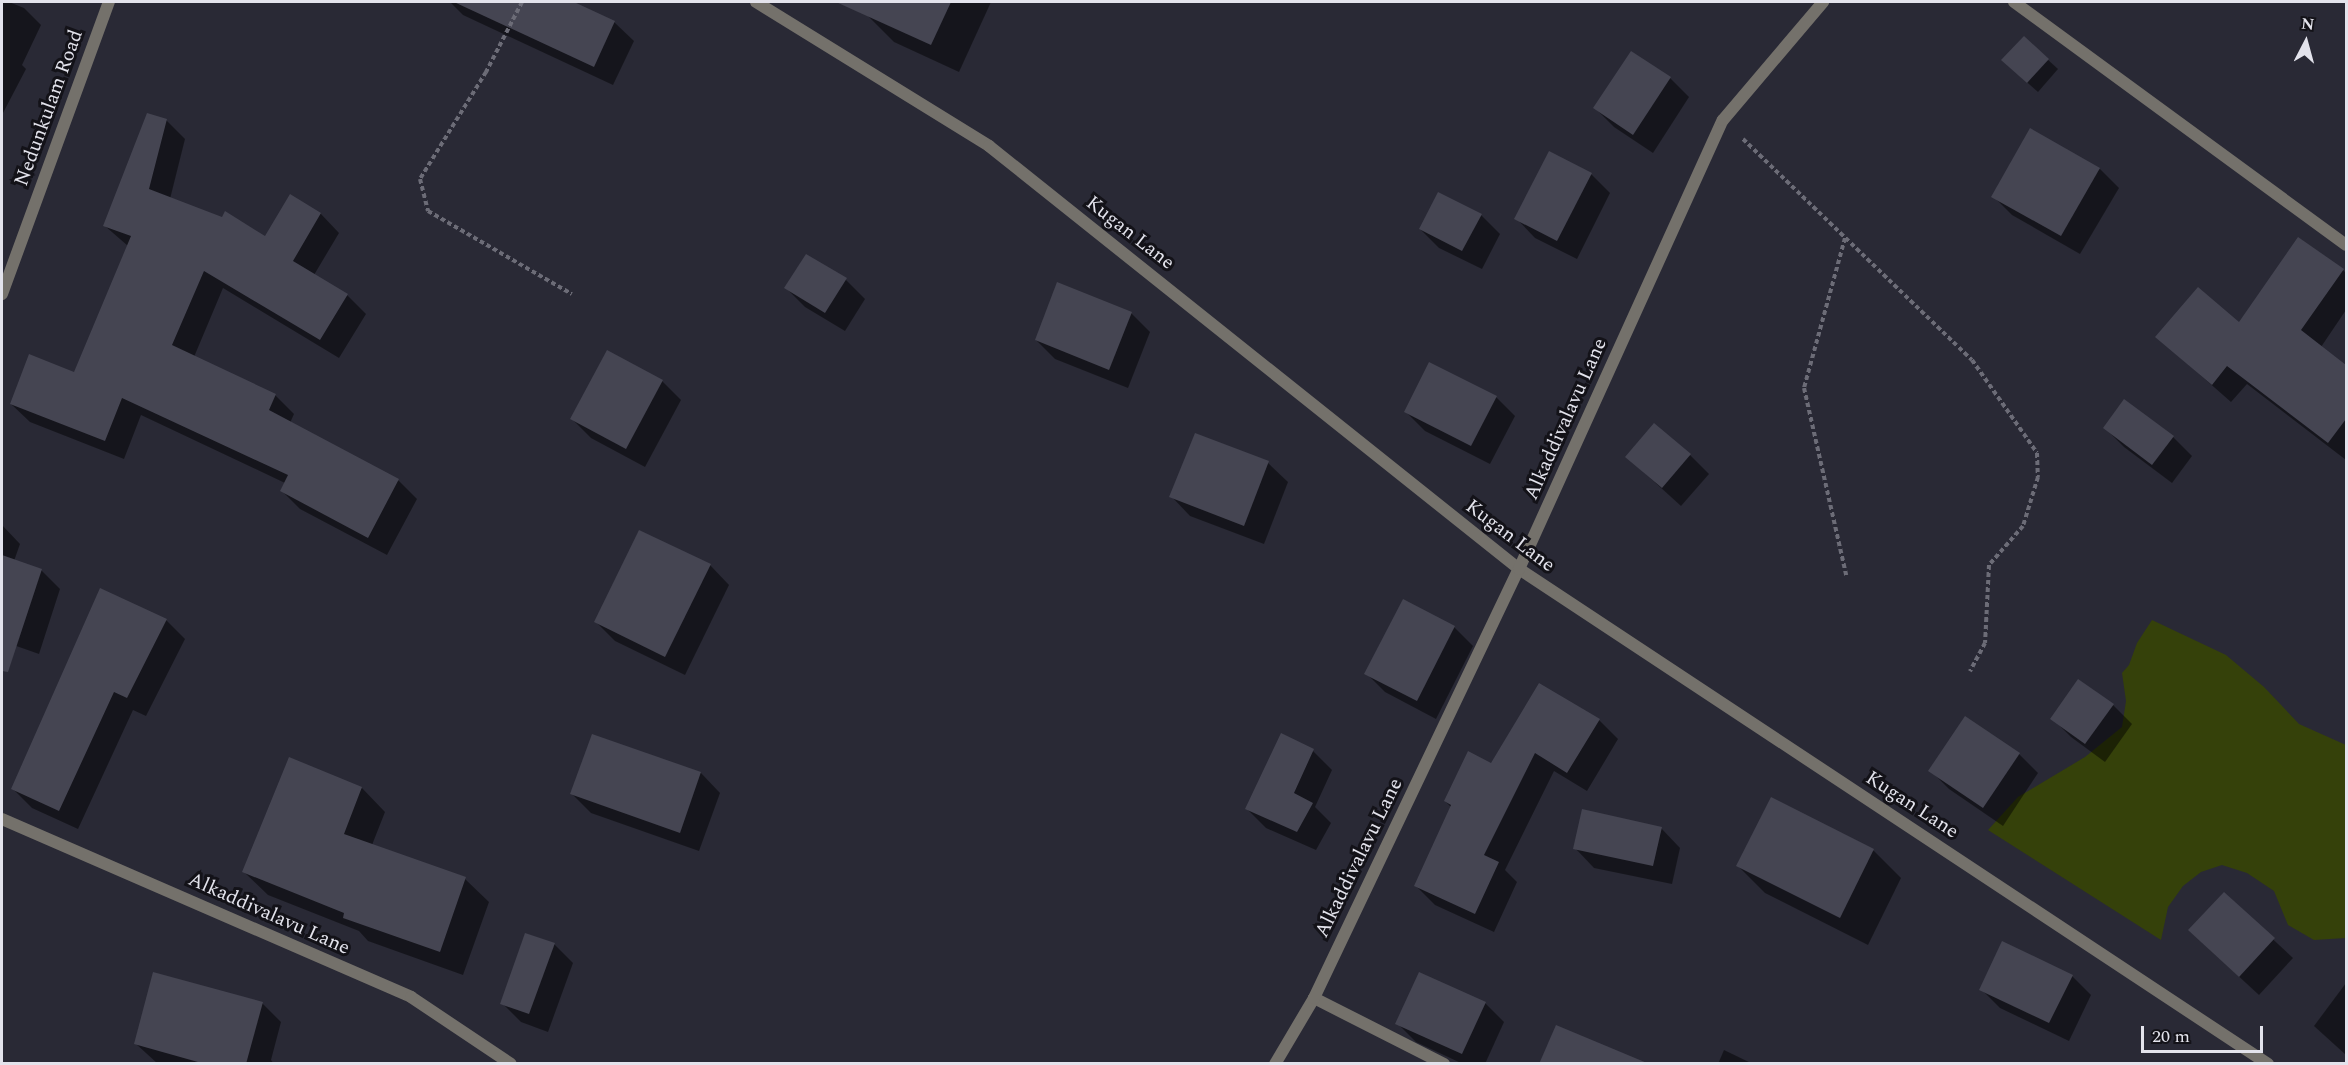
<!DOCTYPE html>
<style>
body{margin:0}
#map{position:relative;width:2348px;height:1065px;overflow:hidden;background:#292935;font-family:Spectral,serif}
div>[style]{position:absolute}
.green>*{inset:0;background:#35410a}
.shadow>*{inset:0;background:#0007}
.building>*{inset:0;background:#454552}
.path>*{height:4px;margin-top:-2px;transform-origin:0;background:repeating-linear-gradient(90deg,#6c6c77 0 4.5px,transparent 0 7.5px)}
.street>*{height:12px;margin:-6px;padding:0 6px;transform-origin:6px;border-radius:6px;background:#74716b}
span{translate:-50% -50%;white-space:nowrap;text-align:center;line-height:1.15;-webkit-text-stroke:6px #131218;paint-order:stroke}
.street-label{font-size:20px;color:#e3e3ec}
.frame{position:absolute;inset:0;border:3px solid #e3e3ec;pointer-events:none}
.north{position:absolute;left:2276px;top:12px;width:60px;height:60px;-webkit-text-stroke:4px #131218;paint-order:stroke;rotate:6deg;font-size:16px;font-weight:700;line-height:24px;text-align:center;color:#e3e3ec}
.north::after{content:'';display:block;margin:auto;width:21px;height:27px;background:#e3e3ec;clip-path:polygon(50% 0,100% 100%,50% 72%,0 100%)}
.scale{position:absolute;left:2141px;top:1026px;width:122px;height:27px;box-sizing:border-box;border:3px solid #e3e3ec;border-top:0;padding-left:8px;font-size:18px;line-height:21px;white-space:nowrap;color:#e3e3ec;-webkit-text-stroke:4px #131218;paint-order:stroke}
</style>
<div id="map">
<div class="green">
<i style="clip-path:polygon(2152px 620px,2226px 655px,2264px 687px,2299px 724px,2346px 745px,2346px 938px,2314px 940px,2288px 925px,2274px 891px,2247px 873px,2222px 865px,2201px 872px,2183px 886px,2168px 907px,2161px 940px,1988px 830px,2018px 797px,2085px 757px,2122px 727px,2126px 701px,2122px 673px,2129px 665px,2137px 643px)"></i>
</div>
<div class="shadow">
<i style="clip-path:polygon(2px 2px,9px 2px,24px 8px,41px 25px,22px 65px,26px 69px,3px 113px)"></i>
<i style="clip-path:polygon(450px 2px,571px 2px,614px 22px,634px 41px,613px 85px,463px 15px)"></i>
<i style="clip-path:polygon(872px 2px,991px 2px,959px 72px,894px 42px,866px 14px)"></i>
<i style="clip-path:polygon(2024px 38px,2058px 69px,2038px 92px,2012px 69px)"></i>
<i style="clip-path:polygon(1632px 53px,1670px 78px,1689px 97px,1653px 153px,1614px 127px,1595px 108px)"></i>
<i style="clip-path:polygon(166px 120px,185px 139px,170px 199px,266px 238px,290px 196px,321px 214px,339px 233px,314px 275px,347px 295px,366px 314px,339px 358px,223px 288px,194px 357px,275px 395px,294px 414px,290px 423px,399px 481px,417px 499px,387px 555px,300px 509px,281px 490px,285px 483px,141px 415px,124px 459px,30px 422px,11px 404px,75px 374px,128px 246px,105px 226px)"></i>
<i style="clip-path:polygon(2100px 169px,2119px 188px,2080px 254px,2012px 215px,1993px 196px)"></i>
<i style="clip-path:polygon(1591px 174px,1610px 193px,1577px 259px,1535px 238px,1516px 218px)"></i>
<i style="clip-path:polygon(1481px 215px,1500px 234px,1482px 269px,1439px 248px,1420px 229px)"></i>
<i style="clip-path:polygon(2343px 270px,2346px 273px,2346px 310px,2321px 347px,2346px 367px,2346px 460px,2247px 384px,2231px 402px,2157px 337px,2240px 324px)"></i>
<i style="clip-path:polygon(846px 280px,865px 299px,845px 331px,805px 307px,786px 288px)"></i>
<i style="clip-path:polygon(1131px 313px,1150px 332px,1128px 388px,1055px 359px,1036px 340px)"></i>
<i style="clip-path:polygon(662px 381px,681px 400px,645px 467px,591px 438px,572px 419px)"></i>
<i style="clip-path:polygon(1496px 397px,1515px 416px,1490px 464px,1425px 431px,1406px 412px)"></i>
<i style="clip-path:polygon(2125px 401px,2173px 437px,2192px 456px,2172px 483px,2124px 447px,2105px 428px)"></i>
<i style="clip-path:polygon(1195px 435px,1268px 463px,1288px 482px,1264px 544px,1190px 516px,1171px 496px)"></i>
<i style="clip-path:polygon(1690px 455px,1709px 474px,1681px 506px,1627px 457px)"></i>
<i style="clip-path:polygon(2px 525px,20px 544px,14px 561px,41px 570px,60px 589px,39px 654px,2px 641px)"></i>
<i style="clip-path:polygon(710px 565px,729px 585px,685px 675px,615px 641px,596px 622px)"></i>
<i style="clip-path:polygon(166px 620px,185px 639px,146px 716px,133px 710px,78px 829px,32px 808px,13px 789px)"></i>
<i style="clip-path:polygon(1454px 627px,1473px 646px,1436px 719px,1385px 692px,1366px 673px)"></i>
<i style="clip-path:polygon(2113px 705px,2132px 724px,2105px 762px,2071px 737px,2052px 718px)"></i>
<i style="clip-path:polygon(1965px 718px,2019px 754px,2038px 773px,2003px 826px,1949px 789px,1930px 770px)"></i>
<i style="clip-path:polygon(1599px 720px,1618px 739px,1587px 791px,1554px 771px,1505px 870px,1517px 882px,1494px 932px,1435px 905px,1416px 886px,1452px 808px,1445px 801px,1492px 765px)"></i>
<i style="clip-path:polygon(1282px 735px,1313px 751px,1332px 770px,1315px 807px,1331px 823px,1316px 850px,1266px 828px,1247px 809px)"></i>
<i style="clip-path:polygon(593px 736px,701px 773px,720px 793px,699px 851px,591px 813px,572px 794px)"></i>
<i style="clip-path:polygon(362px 788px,385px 812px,372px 845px,465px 879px,489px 902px,463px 975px,368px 941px,359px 931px,268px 895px,244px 872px)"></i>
<i style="clip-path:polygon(1772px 799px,1874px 851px,1901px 878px,1868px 945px,1765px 893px,1738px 866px)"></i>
<i style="clip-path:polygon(1661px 828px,1680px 848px,1672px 884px,1594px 868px,1575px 848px)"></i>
<i style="clip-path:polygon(2224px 894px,2293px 958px,2259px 995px,2209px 949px)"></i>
<i style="clip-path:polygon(554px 944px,573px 963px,548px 1032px,521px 1022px,502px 1003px)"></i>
<i style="clip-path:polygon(2072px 976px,2091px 995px,2069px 1041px,2000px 1008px,1981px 989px)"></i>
<i style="clip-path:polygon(2346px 983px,2346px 1055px,2314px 1026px)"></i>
<i style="clip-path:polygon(262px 1003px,281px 1022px,271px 1060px,274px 1064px,158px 1064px,135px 1043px)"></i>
<i style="clip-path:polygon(1485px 1003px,1504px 1022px,1485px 1064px,1463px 1064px,1416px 1042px,1397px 1023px)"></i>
<i style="clip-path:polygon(1724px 1050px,1753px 1064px,1718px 1064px)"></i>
</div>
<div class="building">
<i style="clip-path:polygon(454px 2px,574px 2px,615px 21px,594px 67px)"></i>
<i style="clip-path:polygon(836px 2px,951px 2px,931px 45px)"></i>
<i style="clip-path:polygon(2024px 36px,2049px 59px,2027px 83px,2001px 60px)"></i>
<i style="clip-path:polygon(1631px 51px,1671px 77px,1633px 135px,1593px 108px)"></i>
<i style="clip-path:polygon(147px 113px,167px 119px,149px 189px,222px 217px,225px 211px,265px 236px,290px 194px,321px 213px,293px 261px,348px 294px,320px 340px,204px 271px,172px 345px,276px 394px,269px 410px,399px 479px,368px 538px,280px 491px,288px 475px,122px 398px,105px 441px,10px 404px,29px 354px,74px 372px,131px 236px,103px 226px)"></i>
<i style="clip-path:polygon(2030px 128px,2100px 168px,2061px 236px,1991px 197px)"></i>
<i style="clip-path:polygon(1549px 151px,1592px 173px,1557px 241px,1514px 219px)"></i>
<i style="clip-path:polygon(1438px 192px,1482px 214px,1462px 251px,1419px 229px)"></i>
<i style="clip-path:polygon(2298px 237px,2344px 269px,2301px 330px,2346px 365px,2346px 419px,2328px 443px,2227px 366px,2212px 385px,2155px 337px,2198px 287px,2239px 322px)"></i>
<i style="clip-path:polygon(806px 254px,847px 278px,825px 313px,784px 288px)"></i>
<i style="clip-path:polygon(1057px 282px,1132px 312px,1109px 370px,1035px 340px)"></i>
<i style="clip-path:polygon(607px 350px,663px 380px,626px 449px,570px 419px)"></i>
<i style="clip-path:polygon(1429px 362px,1497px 396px,1471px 446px,1404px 412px)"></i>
<i style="clip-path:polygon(2124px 399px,2174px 436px,2152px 465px,2103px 428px)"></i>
<i style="clip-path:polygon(1654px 423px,1691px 454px,1662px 488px,1625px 457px)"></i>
<i style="clip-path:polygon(1195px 433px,1269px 461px,1244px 526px,1169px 497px)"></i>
<i style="clip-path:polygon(639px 530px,711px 564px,665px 657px,594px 622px)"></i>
<i style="clip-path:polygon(2px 555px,42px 569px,8px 672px,2px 671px)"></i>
<i style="clip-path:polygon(100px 588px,167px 619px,127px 698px,114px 692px,59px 811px,11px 789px)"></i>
<i style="clip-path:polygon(1403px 599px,1455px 626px,1417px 701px,1364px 674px)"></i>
<i style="clip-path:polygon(2078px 679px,2114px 704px,2085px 744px,2050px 719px)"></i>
<i style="clip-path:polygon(1539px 683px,1600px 719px,1567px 773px,1535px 753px,1484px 855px,1499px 862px,1475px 914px,1414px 886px,1451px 805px,1444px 801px,1468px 751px,1491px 763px)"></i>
<i style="clip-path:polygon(1965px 716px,2020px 753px,1983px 808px,1928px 771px)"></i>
<i style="clip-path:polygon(1281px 733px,1314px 749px,1294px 793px,1313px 803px,1297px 832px,1245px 809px)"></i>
<i style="clip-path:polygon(592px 734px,701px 772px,680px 833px,570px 794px)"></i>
<i style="clip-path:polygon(289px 757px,362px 787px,344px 834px,466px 877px,440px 952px,343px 918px,344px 913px,242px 872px)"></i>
<i style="clip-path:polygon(1771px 797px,1874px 849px,1840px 918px,1736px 866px)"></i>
<i style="clip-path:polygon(1582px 809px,1662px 827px,1653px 866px,1573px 849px)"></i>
<i style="clip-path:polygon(2224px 892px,2275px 938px,2239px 977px,2188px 930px)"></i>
<i style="clip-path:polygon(525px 933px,555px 943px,529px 1014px,500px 1004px)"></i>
<i style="clip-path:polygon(2002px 941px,2073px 975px,2049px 1023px,1979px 990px)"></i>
<i style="clip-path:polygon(153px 972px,263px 1002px,246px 1064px,205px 1064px,134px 1044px)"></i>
<i style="clip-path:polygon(1419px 972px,1486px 1002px,1462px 1054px,1395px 1024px)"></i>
<i style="clip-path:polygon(1556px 1025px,1647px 1063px,1647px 1064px,1539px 1064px)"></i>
</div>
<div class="path">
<i style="left:522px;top:2px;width:79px;rotate:117.2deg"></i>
<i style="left:486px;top:72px;width:126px;rotate:121.7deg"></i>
<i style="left:420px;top:179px;width:33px;rotate:76deg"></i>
<i style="left:428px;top:211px;width:166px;rotate:30deg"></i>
<i style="left:1743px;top:139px;width:318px;rotate:44deg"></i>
<i style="left:1972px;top:360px;width:113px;rotate:55deg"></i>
<i style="left:2037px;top:453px;width:24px;rotate:88deg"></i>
<i style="left:2038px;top:477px;width:51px;rotate:107deg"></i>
<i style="left:2023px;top:526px;width:52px;rotate:131.1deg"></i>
<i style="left:1989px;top:565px;width:78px;rotate:92.9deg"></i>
<i style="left:1985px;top:643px;width:32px;rotate:118deg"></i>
<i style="left:1845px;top:238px;width:156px;rotate:105.3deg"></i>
<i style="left:1804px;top:388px;width:192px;rotate:77.3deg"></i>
</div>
<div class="street">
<i style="left:756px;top:2px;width:274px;rotate:31.7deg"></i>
<i style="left:989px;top:146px;width:678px;rotate:38.59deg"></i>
<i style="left:1519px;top:569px;width:898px;rotate:33.46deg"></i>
<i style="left:2014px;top:2px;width:411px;rotate:36.2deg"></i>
<i style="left:2px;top:294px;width:311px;rotate:-69.9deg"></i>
<i style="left:2px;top:819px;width:446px;rotate:23.5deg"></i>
<i style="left:411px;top:997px;width:120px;rotate:33.8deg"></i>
<i style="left:1314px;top:998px;width:146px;rotate:26.9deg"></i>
<i style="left:1275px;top:1064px;width:77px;rotate:-59.4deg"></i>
<i style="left:1314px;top:998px;width:475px;rotate:-64.5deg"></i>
<i style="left:1519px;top:569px;width:493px;rotate:-65.6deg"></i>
<i style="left:1723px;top:120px;width:155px;rotate:-49.7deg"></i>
</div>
<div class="street-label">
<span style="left:49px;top:108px;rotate:-70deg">Nedunkulam Road</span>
<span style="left:1130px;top:233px;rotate:38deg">Kugan Lane</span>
<span style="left:1566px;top:419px;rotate:-66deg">Alkaddivalavu Lane</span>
<span style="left:1510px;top:536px;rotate:37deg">Kugan Lane</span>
<span style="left:1912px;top:805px;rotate:33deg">Kugan Lane</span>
<span style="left:1359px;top:858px;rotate:-64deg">Alkaddivalavu Lane</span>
<span style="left:269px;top:914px;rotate:24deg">Alkaddivalavu Lane</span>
</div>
<div class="frame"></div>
<div class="north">N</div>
<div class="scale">20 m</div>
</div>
